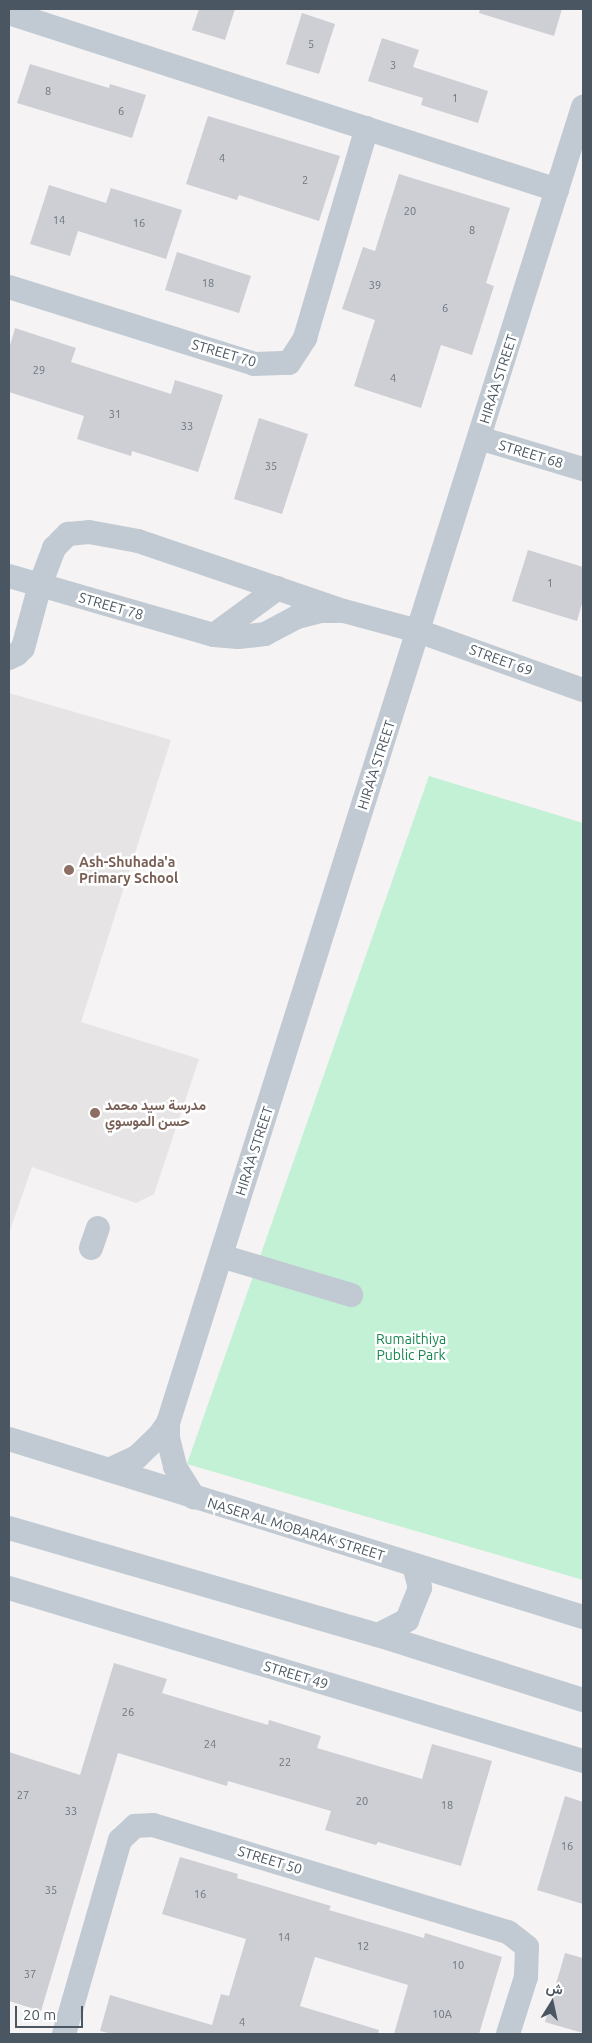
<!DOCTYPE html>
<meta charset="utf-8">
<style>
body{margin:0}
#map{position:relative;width:592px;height:2043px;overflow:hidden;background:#f5f3f3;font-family:Ubuntu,Vazirmatn,sans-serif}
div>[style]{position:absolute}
.education>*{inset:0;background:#e6e4e5}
.green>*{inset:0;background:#c3f1d5}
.building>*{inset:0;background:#cdcfd5}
.minor>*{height:24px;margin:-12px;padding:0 12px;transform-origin:12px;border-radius:12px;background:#c1cad2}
.dots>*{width:14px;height:14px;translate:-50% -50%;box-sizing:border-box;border:2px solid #fff;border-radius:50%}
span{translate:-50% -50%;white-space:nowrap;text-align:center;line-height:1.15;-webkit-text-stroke:5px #fff;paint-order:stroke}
.number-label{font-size:11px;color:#6b747e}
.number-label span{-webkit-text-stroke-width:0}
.street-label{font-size:14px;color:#4a5661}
.education-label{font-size:14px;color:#785e54;font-weight:700}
.left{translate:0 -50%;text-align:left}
.park-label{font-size:14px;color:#17864f}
.frame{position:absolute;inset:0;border:10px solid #4a5661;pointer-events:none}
.north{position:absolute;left:527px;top:1978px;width:50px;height:50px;-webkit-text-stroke:4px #fff;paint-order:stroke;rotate:10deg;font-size:14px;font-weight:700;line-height:20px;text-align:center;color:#4a5661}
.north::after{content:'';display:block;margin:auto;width:18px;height:22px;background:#4a5661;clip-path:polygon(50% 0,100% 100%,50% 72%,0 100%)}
.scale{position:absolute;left:15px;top:2006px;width:68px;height:22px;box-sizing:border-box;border:2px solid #4a5661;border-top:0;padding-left:6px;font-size:15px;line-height:18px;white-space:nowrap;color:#4a5661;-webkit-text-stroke:4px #fff;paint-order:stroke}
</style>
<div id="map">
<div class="education">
<i style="clip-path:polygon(9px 693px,171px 740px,81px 1022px,199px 1059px,154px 1194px,136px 1203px,32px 1167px,9px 1233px)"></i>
</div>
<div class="green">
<i style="clip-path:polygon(429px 776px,583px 823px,583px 1580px,187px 1464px)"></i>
</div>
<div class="building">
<i style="clip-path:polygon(199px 9px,235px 9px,225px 40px,192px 30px)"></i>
<i style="clip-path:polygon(480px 9px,562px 9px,554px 36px,479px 13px)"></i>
<i style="clip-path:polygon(302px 13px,335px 24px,319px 74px,286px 64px)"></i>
<i style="clip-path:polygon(382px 38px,419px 50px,413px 67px,488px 91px,478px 123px,421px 105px,423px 98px,368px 81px)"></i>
<i style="clip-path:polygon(30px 64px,109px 88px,110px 84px,146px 95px,132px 138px,17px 103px)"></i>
<i style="clip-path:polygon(208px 116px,340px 156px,319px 221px,239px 195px,237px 200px,186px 184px)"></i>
<i style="clip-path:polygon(399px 174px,510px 208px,486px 283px,494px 286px,472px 355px,441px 345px,421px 408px,354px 386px,375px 320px,342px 309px,363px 247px,375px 251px)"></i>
<i style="clip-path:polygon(49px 185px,106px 203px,111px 188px,182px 210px,166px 259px,78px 231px,70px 256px,30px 244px)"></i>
<i style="clip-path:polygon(177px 252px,251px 276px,239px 313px,165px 290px)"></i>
<i style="clip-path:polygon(15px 328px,76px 348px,71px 362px,171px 394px,175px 380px,223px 395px,198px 472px,132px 451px,131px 456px,77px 439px,84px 416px,9px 392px,9px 349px)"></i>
<i style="clip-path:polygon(259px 418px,308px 434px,282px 514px,234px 499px)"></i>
<i style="clip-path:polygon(528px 550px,583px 567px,583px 600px,577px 621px,512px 601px)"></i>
<i style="clip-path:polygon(114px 1663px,167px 1679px,162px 1693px,268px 1725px,269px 1720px,321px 1736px,317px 1748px,422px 1779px,432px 1744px,492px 1761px,461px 1866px,378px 1842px,376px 1845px,325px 1830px,331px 1811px,228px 1781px,227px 1786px,118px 1753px,41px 2011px,9px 2001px,9px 1752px,80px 1775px)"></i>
<i style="clip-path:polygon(565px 1796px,583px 1802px,583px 1904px,537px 1890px)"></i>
<i style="clip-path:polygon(180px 1857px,238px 1874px,237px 1878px,331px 1906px,329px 1910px,424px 1938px,425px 1933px,502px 1957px,479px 2034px,394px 2034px,408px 1985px,315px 1957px,300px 2006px,379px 2030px,378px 2034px,112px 2034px,100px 2031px,110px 1995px,212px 2025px,221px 1994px,229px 1996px,246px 1939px,162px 1914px)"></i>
<i style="clip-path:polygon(565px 1953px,583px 1958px,583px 2033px,545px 2022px)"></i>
</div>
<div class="minor">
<i style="left:9px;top:13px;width:576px;rotate:17.9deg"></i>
<i style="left:9px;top:287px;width:257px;rotate:17.4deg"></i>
<i style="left:254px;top:364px;width:35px;rotate:-2deg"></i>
<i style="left:289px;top:363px;width:30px;rotate:-57deg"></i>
<i style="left:305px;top:338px;width:219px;rotate:-73.6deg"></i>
<i style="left:479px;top:438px;width:109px;rotate:16.6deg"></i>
<i style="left:9px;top:576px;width:213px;rotate:16.1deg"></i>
<i style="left:214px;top:635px;width:24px;rotate:5deg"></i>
<i style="left:238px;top:637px;width:27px;rotate:-6deg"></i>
<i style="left:265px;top:634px;width:36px;rotate:-28deg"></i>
<i style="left:297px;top:617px;width:25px;rotate:-14deg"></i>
<i style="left:321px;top:611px;width:16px"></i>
<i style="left:214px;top:635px;width:79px;rotate:-36.3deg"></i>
<i style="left:9px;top:658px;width:9px;rotate:-27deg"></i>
<i style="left:17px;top:654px;width:8px;rotate:-45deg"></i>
<i style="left:23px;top:648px;width:65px;rotate:-74.9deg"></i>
<i style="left:40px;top:585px;width:40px;rotate:-69deg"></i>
<i style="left:54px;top:548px;width:20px;rotate:-45deg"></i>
<i style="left:68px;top:534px;width:21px;rotate:-5deg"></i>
<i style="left:89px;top:532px;width:50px;rotate:10.4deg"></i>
<i style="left:138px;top:541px;width:218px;rotate:18.8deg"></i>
<i style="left:344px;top:611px;width:77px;rotate:15.1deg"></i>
<i style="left:418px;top:631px;width:175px;rotate:19.7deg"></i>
<i style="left:91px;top:1248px;width:21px;rotate:-71deg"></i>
<i style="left:221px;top:1256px;width:136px;rotate:16.7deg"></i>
<i style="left:168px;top:1423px;width:15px;rotate:90deg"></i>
<i style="left:168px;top:1438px;width:30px;rotate:76deg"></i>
<i style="left:175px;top:1467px;width:36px;rotate:58deg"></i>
<i style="left:9px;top:1439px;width:601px;rotate:17.23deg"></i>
<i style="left:109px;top:1470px;width:31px;rotate:-25deg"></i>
<i style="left:137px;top:1457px;width:30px;rotate:-44deg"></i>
<i style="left:159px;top:1436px;width:16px;rotate:-55deg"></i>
<i style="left:168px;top:1423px;width:1380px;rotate:-72.5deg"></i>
<i style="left:9px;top:1528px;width:384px;rotate:16.2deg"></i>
<i style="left:378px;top:1635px;width:215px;rotate:17.6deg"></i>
<i style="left:9px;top:1588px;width:600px;rotate:16.77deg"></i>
<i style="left:378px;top:1635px;width:33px;rotate:-27deg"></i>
<i style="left:407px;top:1620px;width:35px;rotate:-68deg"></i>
<i style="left:420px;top:1588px;width:24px;rotate:-105deg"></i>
<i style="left:64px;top:2034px;width:202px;rotate:-73.9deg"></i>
<i style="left:120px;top:1840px;width:21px;rotate:-43deg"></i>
<i style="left:135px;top:1826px;width:18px;rotate:-3deg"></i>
<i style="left:153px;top:1825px;width:371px;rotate:16.8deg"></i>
<i style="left:508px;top:1932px;width:24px;rotate:38deg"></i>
<i style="left:527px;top:1947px;width:30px;rotate:92deg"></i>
<i style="left:526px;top:1977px;width:60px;rotate:107.5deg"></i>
</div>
<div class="dots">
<i style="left:69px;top:870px;background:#8d6e63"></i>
<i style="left:95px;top:1113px;background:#8d6e63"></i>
</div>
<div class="number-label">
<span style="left:311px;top:44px">5</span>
<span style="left:393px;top:65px">3</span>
<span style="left:48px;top:91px">8</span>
<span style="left:455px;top:98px">1</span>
<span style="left:121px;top:111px">6</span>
<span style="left:222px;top:158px">4</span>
<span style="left:305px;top:180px">2</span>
<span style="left:410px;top:211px">20</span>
<span style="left:59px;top:220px">14</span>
<span style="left:139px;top:223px">16</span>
<span style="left:472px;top:230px">8</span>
<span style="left:208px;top:283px">18</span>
<span style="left:375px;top:285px">39</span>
<span style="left:445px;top:308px">6</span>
<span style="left:39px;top:370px">29</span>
<span style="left:393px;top:378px">4</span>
<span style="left:115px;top:414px">31</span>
<span style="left:187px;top:426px">33</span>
<span style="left:271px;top:466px">35</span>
<span style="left:550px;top:583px">1</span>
<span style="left:128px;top:1712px">26</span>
<span style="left:210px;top:1744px">24</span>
<span style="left:285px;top:1762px">22</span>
<span style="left:23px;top:1795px">27</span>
<span style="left:362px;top:1801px">20</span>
<span style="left:447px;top:1805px">18</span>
<span style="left:71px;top:1811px">33</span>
<span style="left:567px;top:1846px">16</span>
<span style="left:51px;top:1890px">35</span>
<span style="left:200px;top:1894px">16</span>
<span style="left:284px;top:1937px">14</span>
<span style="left:363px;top:1946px">12</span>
<span style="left:458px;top:1965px">10</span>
<span style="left:30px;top:1974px">37</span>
<span style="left:442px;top:2014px">10A</span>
<span style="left:242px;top:2022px">4</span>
</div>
<div class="street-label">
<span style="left:224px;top:353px;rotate:16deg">STREET 70</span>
<span style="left:498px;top:379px;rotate:-72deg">HIRA'A STREET</span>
<span style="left:531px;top:454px;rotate:17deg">STREET 68</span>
<span style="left:111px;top:606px;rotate:16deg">STREET 78</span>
<span style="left:501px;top:660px;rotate:20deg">STREET 69</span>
<span style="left:376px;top:765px;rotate:-72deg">HIRA'A STREET</span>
<span style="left:254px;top:1151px;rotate:-72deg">HIRA'A STREET</span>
<span style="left:296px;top:1529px;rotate:17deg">NASER AL MOBARAK STREET</span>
<span style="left:296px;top:1675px;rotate:17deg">STREET 49</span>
<span style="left:270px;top:1860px;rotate:17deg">STREET 50</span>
</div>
<div class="education-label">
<span class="left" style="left:79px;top:870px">Ash-Shuhada'a<br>Primary School</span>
<span class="left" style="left:105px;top:1113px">مدرسة سيد محمد<br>حسن الموسوي</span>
</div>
<div class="park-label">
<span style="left:411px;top:1347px">Rumaithiya<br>Public Park</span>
</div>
<div class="frame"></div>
<div class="north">ش</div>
<div class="scale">20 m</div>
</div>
